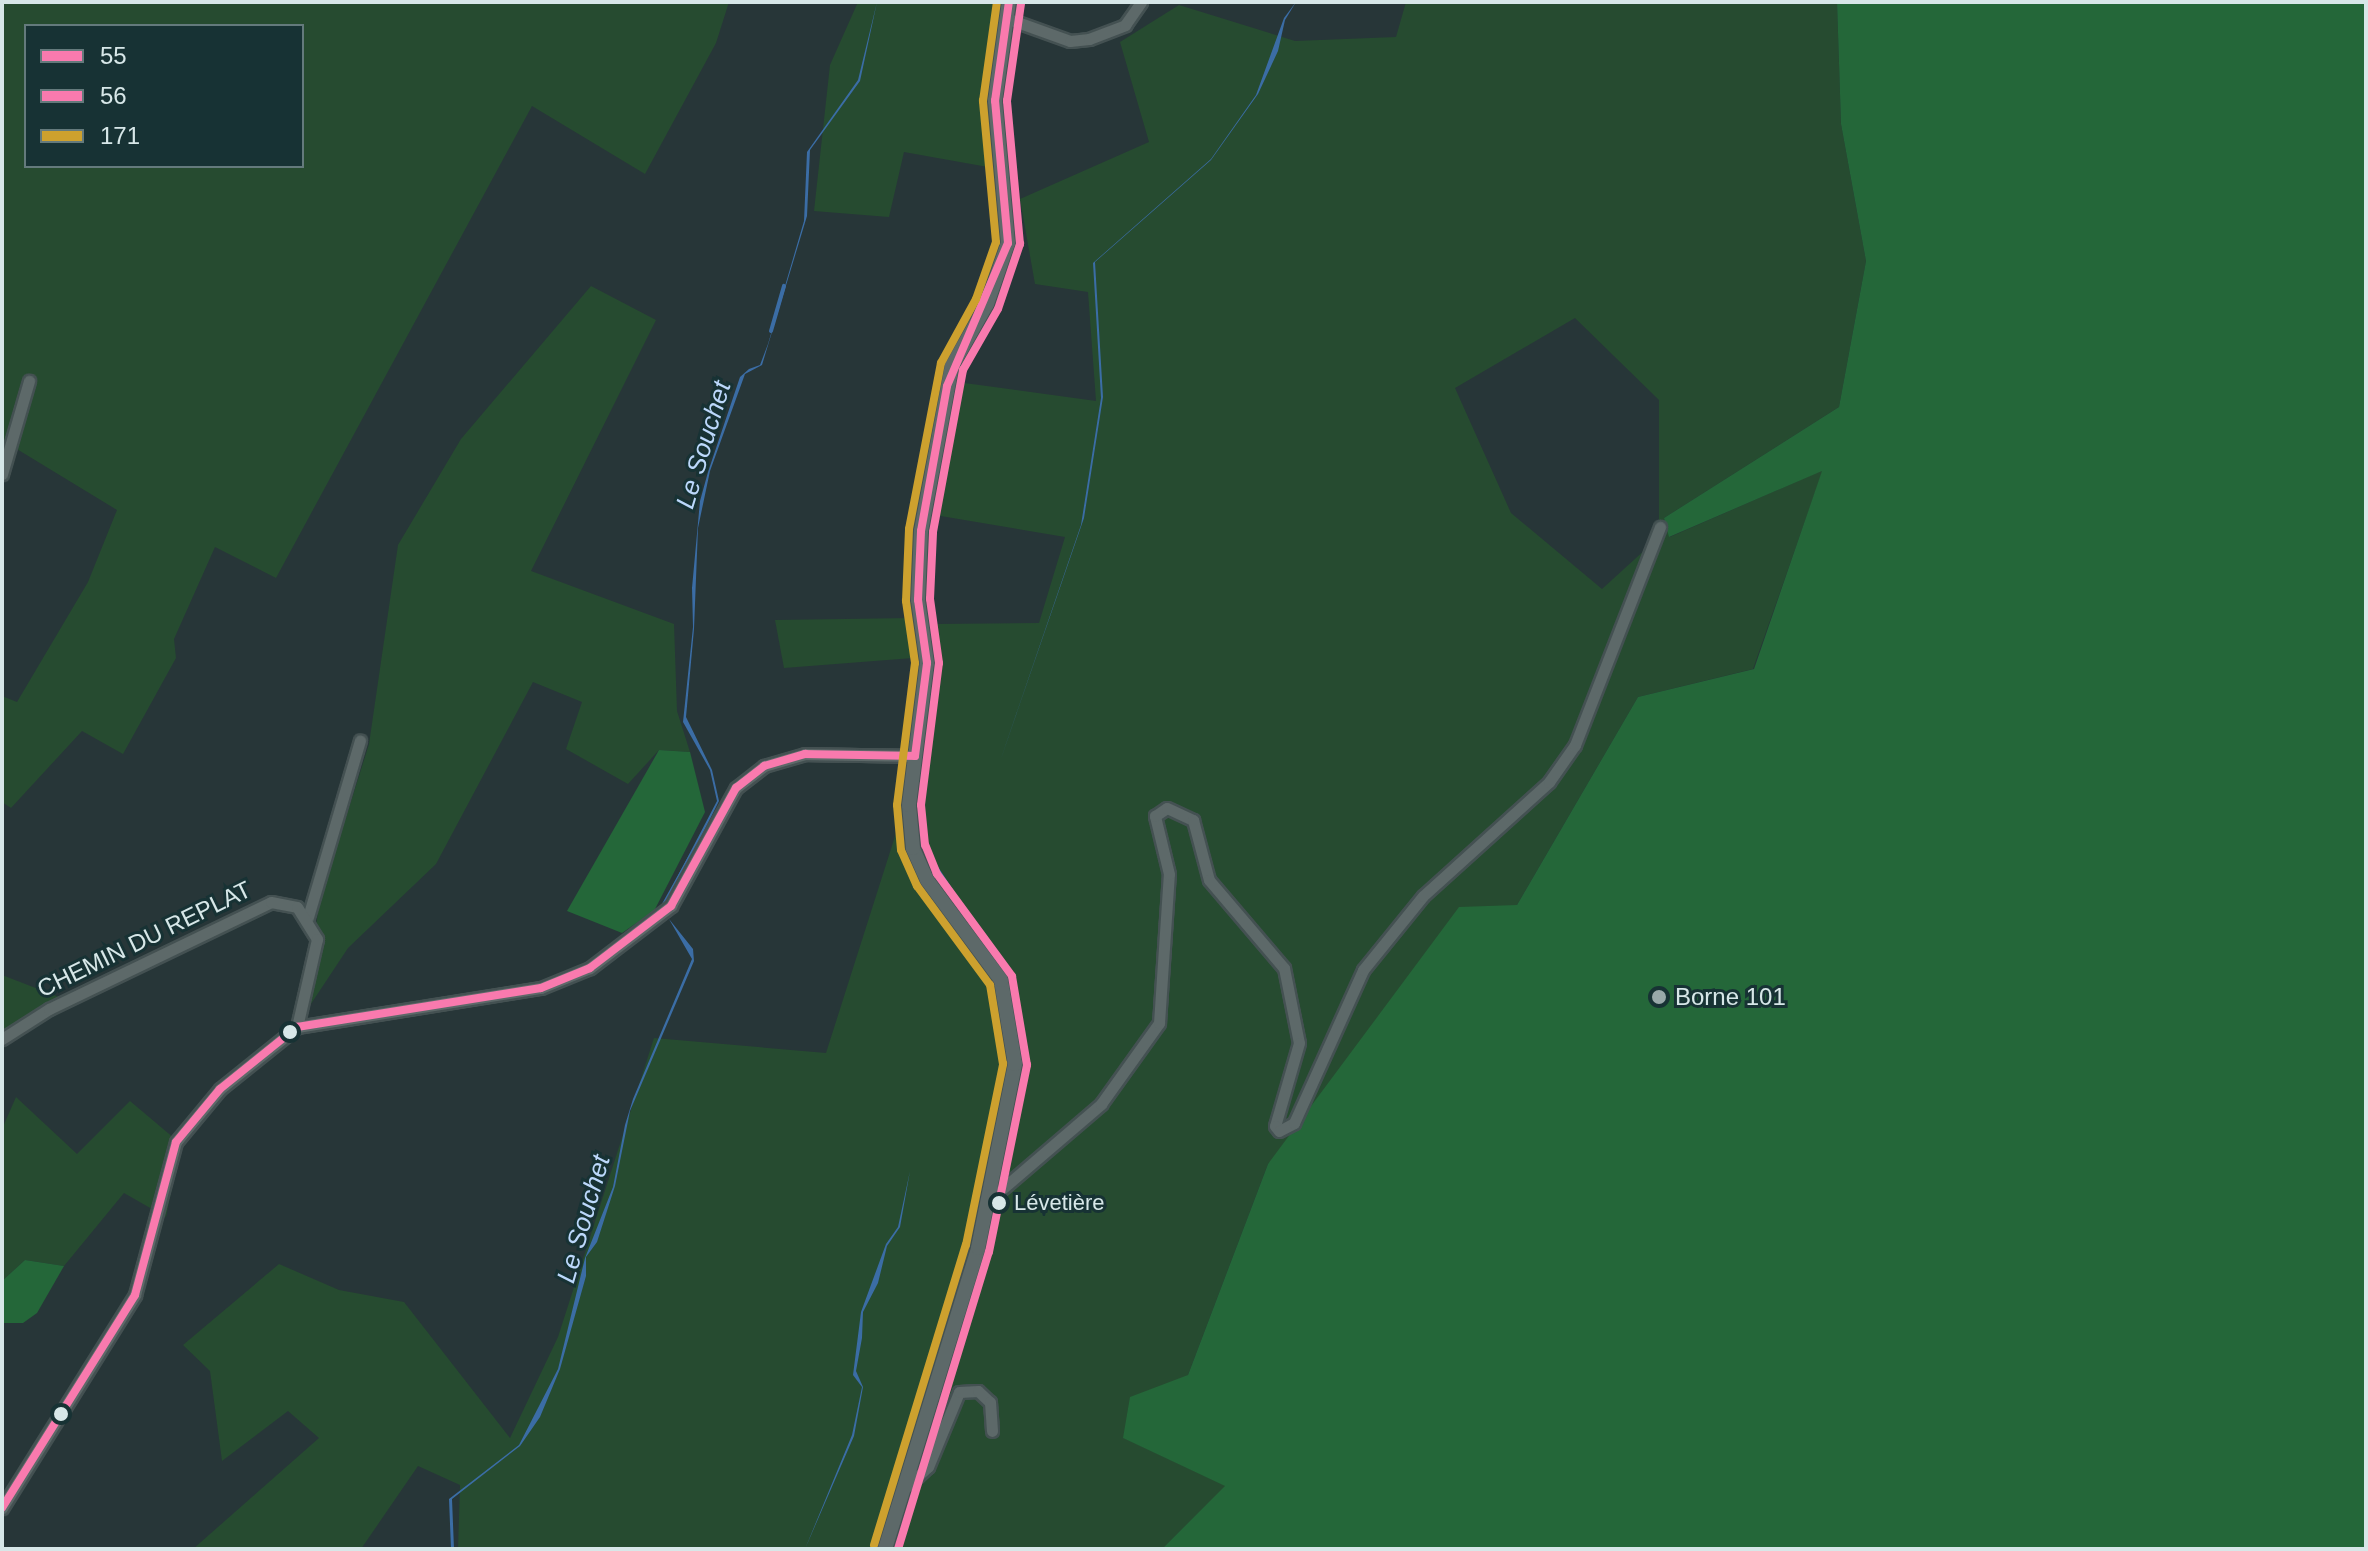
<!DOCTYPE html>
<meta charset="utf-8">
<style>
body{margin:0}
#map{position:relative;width:2368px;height:1551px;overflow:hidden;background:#273638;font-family:Arial,sans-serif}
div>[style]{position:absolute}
.green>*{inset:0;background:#264b30}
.forest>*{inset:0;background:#246739}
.water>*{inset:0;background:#3b6da5}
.stream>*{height:4px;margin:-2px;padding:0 2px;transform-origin:2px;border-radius:2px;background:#3b6da5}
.roads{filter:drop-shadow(2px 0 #445152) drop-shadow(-2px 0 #445152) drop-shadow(0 2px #445152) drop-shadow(0 -2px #445152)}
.minor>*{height:11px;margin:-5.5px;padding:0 5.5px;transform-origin:5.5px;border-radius:5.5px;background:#5d6969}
.tertiary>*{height:14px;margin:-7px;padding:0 7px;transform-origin:7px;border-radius:7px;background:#5d6969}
.bus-1>*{height:8px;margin:-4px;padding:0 4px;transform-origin:4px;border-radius:4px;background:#f97aae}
.bus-2>*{height:8px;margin:-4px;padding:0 4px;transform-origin:4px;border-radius:4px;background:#f97aae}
.bus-3>*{height:8px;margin:-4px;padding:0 4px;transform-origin:4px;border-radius:4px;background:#cda12e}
.dots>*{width:22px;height:22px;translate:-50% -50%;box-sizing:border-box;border:4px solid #173234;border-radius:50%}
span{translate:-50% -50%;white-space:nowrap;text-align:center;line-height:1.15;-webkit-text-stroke:6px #173234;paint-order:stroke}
.bus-label{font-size:22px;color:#d7e7e8}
.left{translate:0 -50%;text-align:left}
.street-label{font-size:24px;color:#d7e7e8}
.poi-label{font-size:24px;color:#d7e7e8}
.water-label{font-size:26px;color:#bcd8fb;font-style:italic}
.frame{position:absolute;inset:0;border:4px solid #d7e7e8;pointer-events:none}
.legend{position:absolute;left:24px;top:24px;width:280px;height:144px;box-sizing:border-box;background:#173234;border:2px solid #647a7c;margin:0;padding:10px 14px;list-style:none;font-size:24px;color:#d7e7e8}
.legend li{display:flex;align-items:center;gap:16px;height:40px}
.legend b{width:40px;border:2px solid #647a7c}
</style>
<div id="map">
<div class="green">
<i style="clip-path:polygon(evenodd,2px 2px,729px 2px,716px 43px,645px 174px,532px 106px,276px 578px,215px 547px,174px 639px,176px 658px,123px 754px,82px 731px,11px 808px,2px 802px,2px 696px,17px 702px,88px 582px,117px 510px,2px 440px,2px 2px,26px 26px,302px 26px,302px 166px,26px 166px,26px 26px)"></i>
<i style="clip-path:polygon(858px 2px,1005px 2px,999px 169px,904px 152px,889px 217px,814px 211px,830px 65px)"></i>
<i style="clip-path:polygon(evenodd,1406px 2px,1837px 2px,1841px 124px,1866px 261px,1839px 407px,1664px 518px,1670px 537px,1823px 470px,1753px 669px,1638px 697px,1517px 905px,1268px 1164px,1188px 1375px,1124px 1438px,1226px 1486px,1162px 1549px,458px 1549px,460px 1485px,418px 1466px,361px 1549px,193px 1549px,319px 1438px,288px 1411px,222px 1461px,210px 1371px,183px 1345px,279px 1264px,339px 1290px,404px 1302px,510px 1438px,558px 1337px,654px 1038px,826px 1053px,897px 830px,935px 624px,1039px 623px,1065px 537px,917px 512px,935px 379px,1096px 401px,1088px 292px,1035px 284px,1020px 199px,1149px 142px,1120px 42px,1179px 5px,1295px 41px,1396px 37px,1406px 2px,1575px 318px,1659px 400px,1659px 537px,1602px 589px,1511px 513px,1455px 388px,1575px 318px)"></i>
<i style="clip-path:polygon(591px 286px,656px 320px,531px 571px,674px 624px,677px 711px,690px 752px,659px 750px,628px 784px,566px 749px,582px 702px,533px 682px,436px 864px,348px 948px,301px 1019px,320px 900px,369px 744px,398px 545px,461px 439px)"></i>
<i style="clip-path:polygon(913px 618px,913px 658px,784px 668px,775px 620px)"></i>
<i style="clip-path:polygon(2px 975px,59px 997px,2px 1034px)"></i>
<i style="clip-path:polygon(16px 1097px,77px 1154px,130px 1101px,181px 1144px,166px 1217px,124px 1193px,64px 1266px,25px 1260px,2px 1281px,2px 1129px)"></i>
</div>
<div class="forest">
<i style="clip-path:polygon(1837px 2px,2366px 2px,2366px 1549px,1162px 1549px,1225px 1486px,1123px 1438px,1130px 1397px,1188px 1375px,1268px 1164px,1459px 907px,1517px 905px,1638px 697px,1754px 669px,1822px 471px,1669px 537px,1664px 518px,1839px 407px,1866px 261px,1841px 124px)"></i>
<i style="clip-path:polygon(659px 750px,690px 752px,705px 812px,654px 911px,622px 933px,567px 911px)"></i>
<i style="clip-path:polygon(25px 1260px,64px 1266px,37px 1313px,23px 1323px,2px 1323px,2px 1281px)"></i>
</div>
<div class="water">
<i style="clip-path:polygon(877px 2px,860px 81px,810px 150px,807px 216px,762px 365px,745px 374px,710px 471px,698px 528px,694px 629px,686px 717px,712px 770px,719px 801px,673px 893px,659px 912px,717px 801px,710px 770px,683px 722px,693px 627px,692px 588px,700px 501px,708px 472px,740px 377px,749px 369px,760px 365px,768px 344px,804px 221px,807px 152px,858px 80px)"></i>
<i style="clip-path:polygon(1296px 2px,1285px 20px,1278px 51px,1258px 94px,1211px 160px,1095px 262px,1103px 397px,1084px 518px,995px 776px,1081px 525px,1101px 398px,1093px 263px,1211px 159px,1256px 95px,1284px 18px)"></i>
<i style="clip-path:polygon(669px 919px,693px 949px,694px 961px,630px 1111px,615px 1186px,597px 1242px,586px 1257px,586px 1276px,560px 1369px,540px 1417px,520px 1446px,452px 1499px,454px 1549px,451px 1549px,449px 1499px,519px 1445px,558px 1369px,585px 1258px,613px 1187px,625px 1125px,633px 1099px,692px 959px)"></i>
<i style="clip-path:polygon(910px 1171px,900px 1227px,887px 1246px,878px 1283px,863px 1312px,862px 1338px,856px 1371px,863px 1387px,854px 1436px,805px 1549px,852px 1435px,862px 1387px,853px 1375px,861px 1312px,886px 1244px,898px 1227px)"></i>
</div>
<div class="stream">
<i style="left:771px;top:331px;width:47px;rotate:-73.9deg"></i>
<i style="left:921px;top:789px;width:63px;rotate:85.5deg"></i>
<i style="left:926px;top:852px;width:69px;rotate:56.8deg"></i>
<i style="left:662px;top:908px;width:60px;rotate:-60.9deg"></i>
</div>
<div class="roads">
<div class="minor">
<i style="left:1006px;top:18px;width:68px;rotate:19.8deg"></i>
<i style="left:1070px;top:41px;width:19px;rotate:-6deg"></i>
<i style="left:1089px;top:39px;width:39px;rotate:-21deg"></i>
<i style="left:1125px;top:25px;width:28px;rotate:-55deg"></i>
<i style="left:2px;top:474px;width:97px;rotate:-73.8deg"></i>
<i style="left:308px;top:917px;width:184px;rotate:-73.6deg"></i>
<i style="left:2px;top:1039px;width:56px;rotate:-32.6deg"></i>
<i style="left:49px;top:1009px;width:246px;rotate:-25.7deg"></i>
<i style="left:271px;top:902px;width:26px;rotate:11deg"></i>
<i style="left:297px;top:907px;width:38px;rotate:58deg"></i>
<i style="left:317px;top:939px;width:90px;rotate:102.8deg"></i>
<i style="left:988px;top:1201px;width:149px;rotate:-40.6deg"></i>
<i style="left:1101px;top:1104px;width:100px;rotate:-54.4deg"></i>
<i style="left:1159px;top:1023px;width:149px;rotate:-86.2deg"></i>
<i style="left:1169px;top:874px;width:60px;rotate:-103.6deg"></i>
<i style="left:1155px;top:816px;width:14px;rotate:-34deg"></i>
<i style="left:1167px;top:808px;width:29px;rotate:25deg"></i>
<i style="left:1193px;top:820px;width:62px;rotate:75.1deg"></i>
<i style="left:1209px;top:880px;width:116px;rotate:49.6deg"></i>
<i style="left:1284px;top:968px;width:76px;rotate:78.7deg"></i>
<i style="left:1299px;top:1043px;width:86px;rotate:106.1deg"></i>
<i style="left:1275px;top:1126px;width:6px;rotate:51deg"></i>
<i style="left:1279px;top:1131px;width:17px;rotate:-28deg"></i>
<i style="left:1294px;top:1123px;width:168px;rotate:-65.7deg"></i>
<i style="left:1363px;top:970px;width:95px;rotate:-51deg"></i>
<i style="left:1423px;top:896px;width:170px;rotate:-42.1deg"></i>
<i style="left:1549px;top:782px;width:45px;rotate:-54.9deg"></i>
<i style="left:1575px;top:745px;width:234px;rotate:-68.7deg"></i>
<i style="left:903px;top:1490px;width:34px;rotate:-43deg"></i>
<i style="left:928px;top:1467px;width:81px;rotate:-67.5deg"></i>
<i style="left:959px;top:1392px;width:19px;rotate:-3deg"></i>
<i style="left:978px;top:1391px;width:16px;rotate:43deg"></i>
<i style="left:990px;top:1402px;width:29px;rotate:86deg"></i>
<i style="left:2px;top:1508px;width:251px;rotate:-58deg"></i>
<i style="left:135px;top:1295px;width:158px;rotate:-75deg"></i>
<i style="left:176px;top:1142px;width:69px;rotate:-50.3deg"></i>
<i style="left:220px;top:1089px;width:99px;rotate:-38.8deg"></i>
<i style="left:297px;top:1027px;width:247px;rotate:-9.1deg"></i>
<i style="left:541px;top:988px;width:53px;rotate:-22.2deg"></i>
<i style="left:590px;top:968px;width:102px;rotate:-37.4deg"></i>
<i style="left:671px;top:906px;width:135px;rotate:-61.2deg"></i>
<i style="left:736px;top:788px;width:36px;rotate:-38deg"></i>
<i style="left:764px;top:766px;width:43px;rotate:-16.3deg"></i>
<i style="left:805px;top:754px;width:110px;rotate:1deg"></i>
</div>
<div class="tertiary">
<i style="left:885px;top:1549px;width:315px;rotate:-72.8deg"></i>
<i style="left:978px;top:1248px;width:188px;rotate:-78.6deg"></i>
<i style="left:1015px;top:1064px;width:85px;rotate:-99.5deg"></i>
<i style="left:1001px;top:980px;width:124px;rotate:-126.5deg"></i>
<i style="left:927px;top:880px;width:35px;rotate:-114deg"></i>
<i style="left:913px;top:848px;width:43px;rotate:-95.3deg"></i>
<i style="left:909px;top:805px;width:143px;rotate:-82.8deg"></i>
<i style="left:927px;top:663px;width:64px;rotate:-98.1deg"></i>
<i style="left:918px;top:600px;width:69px;rotate:-87.5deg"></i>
<i style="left:921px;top:531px;width:168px;rotate:-79.4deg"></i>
<i style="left:952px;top:366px;width:71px;rotate:-60.6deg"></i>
<i style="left:987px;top:304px;width:65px;rotate:-71deg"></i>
<i style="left:1008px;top:243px;width:143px;rotate:-95.2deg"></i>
<i style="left:995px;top:101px;width:100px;rotate:-82deg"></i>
</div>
</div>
<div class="bus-1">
<i style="left:915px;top:756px;width:94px;rotate:-82.6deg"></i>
<i style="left:927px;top:663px;width:64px;rotate:-98.1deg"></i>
<i style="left:918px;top:600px;width:69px;rotate:-87.5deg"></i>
<i style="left:921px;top:531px;width:147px;rotate:-79.8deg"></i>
<i style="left:947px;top:386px;width:155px;rotate:-66.9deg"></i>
<i style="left:1008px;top:243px;width:143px;rotate:-95.2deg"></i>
<i style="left:995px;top:101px;width:100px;rotate:-82deg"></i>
<i style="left:2px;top:1508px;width:251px;rotate:-58deg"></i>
<i style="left:135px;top:1295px;width:158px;rotate:-75deg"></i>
<i style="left:176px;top:1142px;width:69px;rotate:-50.3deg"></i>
<i style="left:220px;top:1089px;width:99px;rotate:-38.8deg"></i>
<i style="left:297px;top:1027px;width:247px;rotate:-9.1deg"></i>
<i style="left:541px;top:988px;width:53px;rotate:-22.2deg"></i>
<i style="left:590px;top:968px;width:102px;rotate:-37.4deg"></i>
<i style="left:671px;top:906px;width:135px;rotate:-61.2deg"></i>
<i style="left:736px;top:788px;width:36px;rotate:-38deg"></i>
<i style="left:764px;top:766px;width:43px;rotate:-16.3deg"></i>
<i style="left:805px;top:754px;width:110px;rotate:1deg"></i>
</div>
<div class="bus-2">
<i style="left:898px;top:1549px;width:311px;rotate:-73deg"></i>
<i style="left:989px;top:1252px;width:191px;rotate:-78.5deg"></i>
<i style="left:1027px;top:1065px;width:90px;rotate:-99.6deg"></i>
<i style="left:1012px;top:976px;width:127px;rotate:-126.3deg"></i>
<i style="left:937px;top:874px;width:31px;rotate:-112deg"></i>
<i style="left:925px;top:845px;width:40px;rotate:-95.7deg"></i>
<i style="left:921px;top:805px;width:143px;rotate:-82.8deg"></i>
<i style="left:939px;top:663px;width:65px;rotate:-98deg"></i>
<i style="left:930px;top:599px;width:67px;rotate:-87.4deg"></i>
<i style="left:933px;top:532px;width:165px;rotate:-79.5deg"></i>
<i style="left:963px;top:370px;width:70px;rotate:-60.2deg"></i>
<i style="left:998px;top:309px;width:69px;rotate:-71.3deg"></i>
<i style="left:1020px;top:244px;width:144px;rotate:-95.2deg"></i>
<i style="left:1007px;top:101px;width:98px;rotate:-81.8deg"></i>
</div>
<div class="bus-3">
<i style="left:874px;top:1545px;width:314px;rotate:-73deg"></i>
<i style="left:966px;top:1245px;width:185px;rotate:-78.4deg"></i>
<i style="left:1003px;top:1064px;width:80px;rotate:-99.3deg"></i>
<i style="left:990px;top:985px;width:123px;rotate:-126.4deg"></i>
<i style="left:917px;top:886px;width:39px;rotate:-114deg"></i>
<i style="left:901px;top:850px;width:45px;rotate:-95.1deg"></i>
<i style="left:897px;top:805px;width:143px;rotate:-82.8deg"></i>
<i style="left:915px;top:663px;width:63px;rotate:-98.3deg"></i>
<i style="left:906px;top:601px;width:72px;rotate:-87.6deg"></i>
<i style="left:909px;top:529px;width:169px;rotate:-79.1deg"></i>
<i style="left:941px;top:363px;width:73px;rotate:-61.3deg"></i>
<i style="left:976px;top:299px;width:60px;rotate:-70.7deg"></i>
<i style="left:996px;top:242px;width:142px;rotate:-95.3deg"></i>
<i style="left:983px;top:101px;width:100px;rotate:-82deg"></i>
</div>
<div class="dots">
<i style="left:1659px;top:997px;background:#99a9aa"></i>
<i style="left:290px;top:1032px;background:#d7e7e8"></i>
<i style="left:999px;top:1203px;background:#d7e7e8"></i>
<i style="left:61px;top:1414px;background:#d7e7e8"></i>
</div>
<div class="bus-label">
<span class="left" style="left:1014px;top:1203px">Lévetière</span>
</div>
<div class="street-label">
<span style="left:144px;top:939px;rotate:-26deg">CHEMIN DU REPLAT</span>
</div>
<div class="poi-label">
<span class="left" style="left:1675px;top:997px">Borne 101</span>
</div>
<div class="water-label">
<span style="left:704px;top:445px;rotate:-73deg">Le Souchet</span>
<span style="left:584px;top:1219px;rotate:-74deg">Le Souchet</span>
</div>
<div class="frame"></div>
<ul class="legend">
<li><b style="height:10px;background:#f97aae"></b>55</li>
<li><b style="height:10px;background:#f97aae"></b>56</li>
<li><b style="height:10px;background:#cda12e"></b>171</li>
</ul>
</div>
